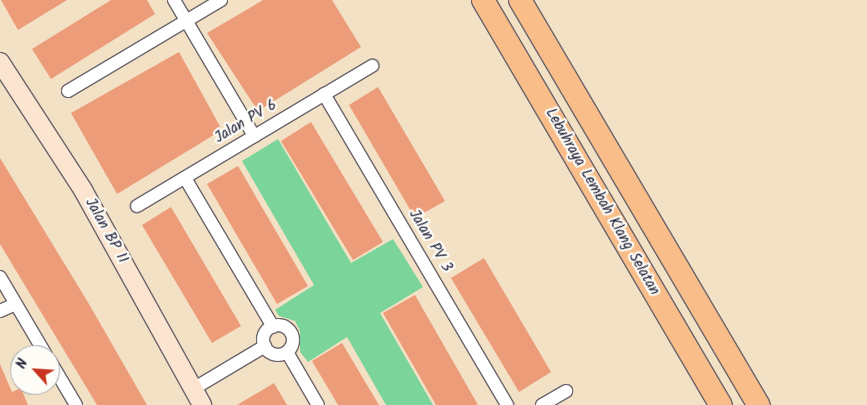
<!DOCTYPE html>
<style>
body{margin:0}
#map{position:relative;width:867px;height:405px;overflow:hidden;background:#f3e1c5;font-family:Kalam,sans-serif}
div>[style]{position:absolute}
.green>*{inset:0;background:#7bd49a}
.building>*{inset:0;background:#ed9c7a}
.roads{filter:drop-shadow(1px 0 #6b656b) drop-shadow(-1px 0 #6b656b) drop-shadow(0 1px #6b656b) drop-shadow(0 -1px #6b656b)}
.street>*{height:12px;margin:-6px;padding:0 6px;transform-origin:6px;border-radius:6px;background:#fff}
.street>.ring{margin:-6px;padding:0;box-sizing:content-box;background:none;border:12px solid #fff;border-radius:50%}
.secondary>*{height:18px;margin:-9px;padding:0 9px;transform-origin:9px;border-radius:9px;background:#fce5d0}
.highway>*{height:22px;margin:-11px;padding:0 11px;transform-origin:11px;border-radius:11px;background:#f8bd89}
span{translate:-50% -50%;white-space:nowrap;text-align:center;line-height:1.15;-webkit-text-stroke:4.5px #fdfcf7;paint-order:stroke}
.street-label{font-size:15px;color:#22223b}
.north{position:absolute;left:10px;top:345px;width:50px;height:50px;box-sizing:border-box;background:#fdfcf7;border:1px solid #a5a5ac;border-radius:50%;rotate:296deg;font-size:14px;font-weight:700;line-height:20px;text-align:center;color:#22223b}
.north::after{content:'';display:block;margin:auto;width:18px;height:22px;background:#c8321e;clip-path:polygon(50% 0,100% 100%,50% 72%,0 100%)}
</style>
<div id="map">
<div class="green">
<i style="clip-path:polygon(278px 139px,351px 263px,393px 239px,423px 287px,380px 313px,433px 405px,386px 405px,347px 337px,308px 362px,300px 352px,300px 331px,295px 321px,279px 316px,275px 310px,314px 285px,242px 161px)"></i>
</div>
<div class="building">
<i style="clip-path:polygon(1px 0,67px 0,18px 30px)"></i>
<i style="clip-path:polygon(111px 0,147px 0,155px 14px,51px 79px,32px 49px)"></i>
<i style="clip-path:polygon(263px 0,332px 0,361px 47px,258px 111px,207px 33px)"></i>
<i style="clip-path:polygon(179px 52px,222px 130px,117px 194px,71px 113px)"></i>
<i style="clip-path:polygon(378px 87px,445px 201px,415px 218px,349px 105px)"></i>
<i style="clip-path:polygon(311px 122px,383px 242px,353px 260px,281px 141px)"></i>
<i style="clip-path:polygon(0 158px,89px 304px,147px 405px,97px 405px,12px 264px,0 244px)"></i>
<i style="clip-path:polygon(238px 166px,308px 286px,277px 304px,207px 184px)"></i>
<i style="clip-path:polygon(171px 207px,241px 326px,212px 343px,142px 225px)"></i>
<i style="clip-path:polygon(484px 258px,551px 372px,519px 392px,451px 278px)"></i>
<i style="clip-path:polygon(415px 295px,478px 405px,436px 405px,383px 313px)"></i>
<i style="clip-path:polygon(342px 343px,379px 405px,338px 405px,312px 361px)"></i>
<i style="clip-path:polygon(0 364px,12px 392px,21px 388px,28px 405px,0 405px)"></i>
<i style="clip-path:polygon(274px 383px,287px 405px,237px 405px)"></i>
</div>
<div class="roads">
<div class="street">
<i style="left:174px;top:0;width:158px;rotate:59.5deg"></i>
<i style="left:68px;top:91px;width:178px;rotate:-30.7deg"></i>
<i style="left:324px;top:94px;width:361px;rotate:59.5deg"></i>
<i style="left:185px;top:178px;width:173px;rotate:59.4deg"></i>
<i style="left:137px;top:206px;width:274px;rotate:-30.8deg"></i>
<i style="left:0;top:277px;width:91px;rotate:59.5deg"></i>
<i style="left:0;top:311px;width:17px;rotate:-24deg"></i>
<i class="ring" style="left:263px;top:325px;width:18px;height:18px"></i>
<i style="left:287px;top:352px;width:61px;rotate:59.7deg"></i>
<i style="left:50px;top:361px;width:51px;rotate:59.4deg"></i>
<i style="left:193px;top:389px;width:84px;rotate:-30.8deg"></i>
<i style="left:542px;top:405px;width:28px;rotate:-30deg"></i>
</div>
<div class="secondary">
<i style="left:0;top:62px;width:153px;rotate:57deg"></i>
<i style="left:83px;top:190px;width:246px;rotate:61deg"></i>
</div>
<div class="highway">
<i style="left:483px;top:0;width:470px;rotate:59.6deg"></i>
<i style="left:520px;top:0;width:470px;rotate:59.5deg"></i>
</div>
</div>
<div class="street-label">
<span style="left:246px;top:122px;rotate:-31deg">Jalan PV 6</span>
<span style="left:602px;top:202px;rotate:60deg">Lebuhraya Lembah Klang Selatan</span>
<span style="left:106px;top:231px;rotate:61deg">Jalan BP 11</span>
<span style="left:430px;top:241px;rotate:59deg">Jalan PV 3</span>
</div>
<div class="north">N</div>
</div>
